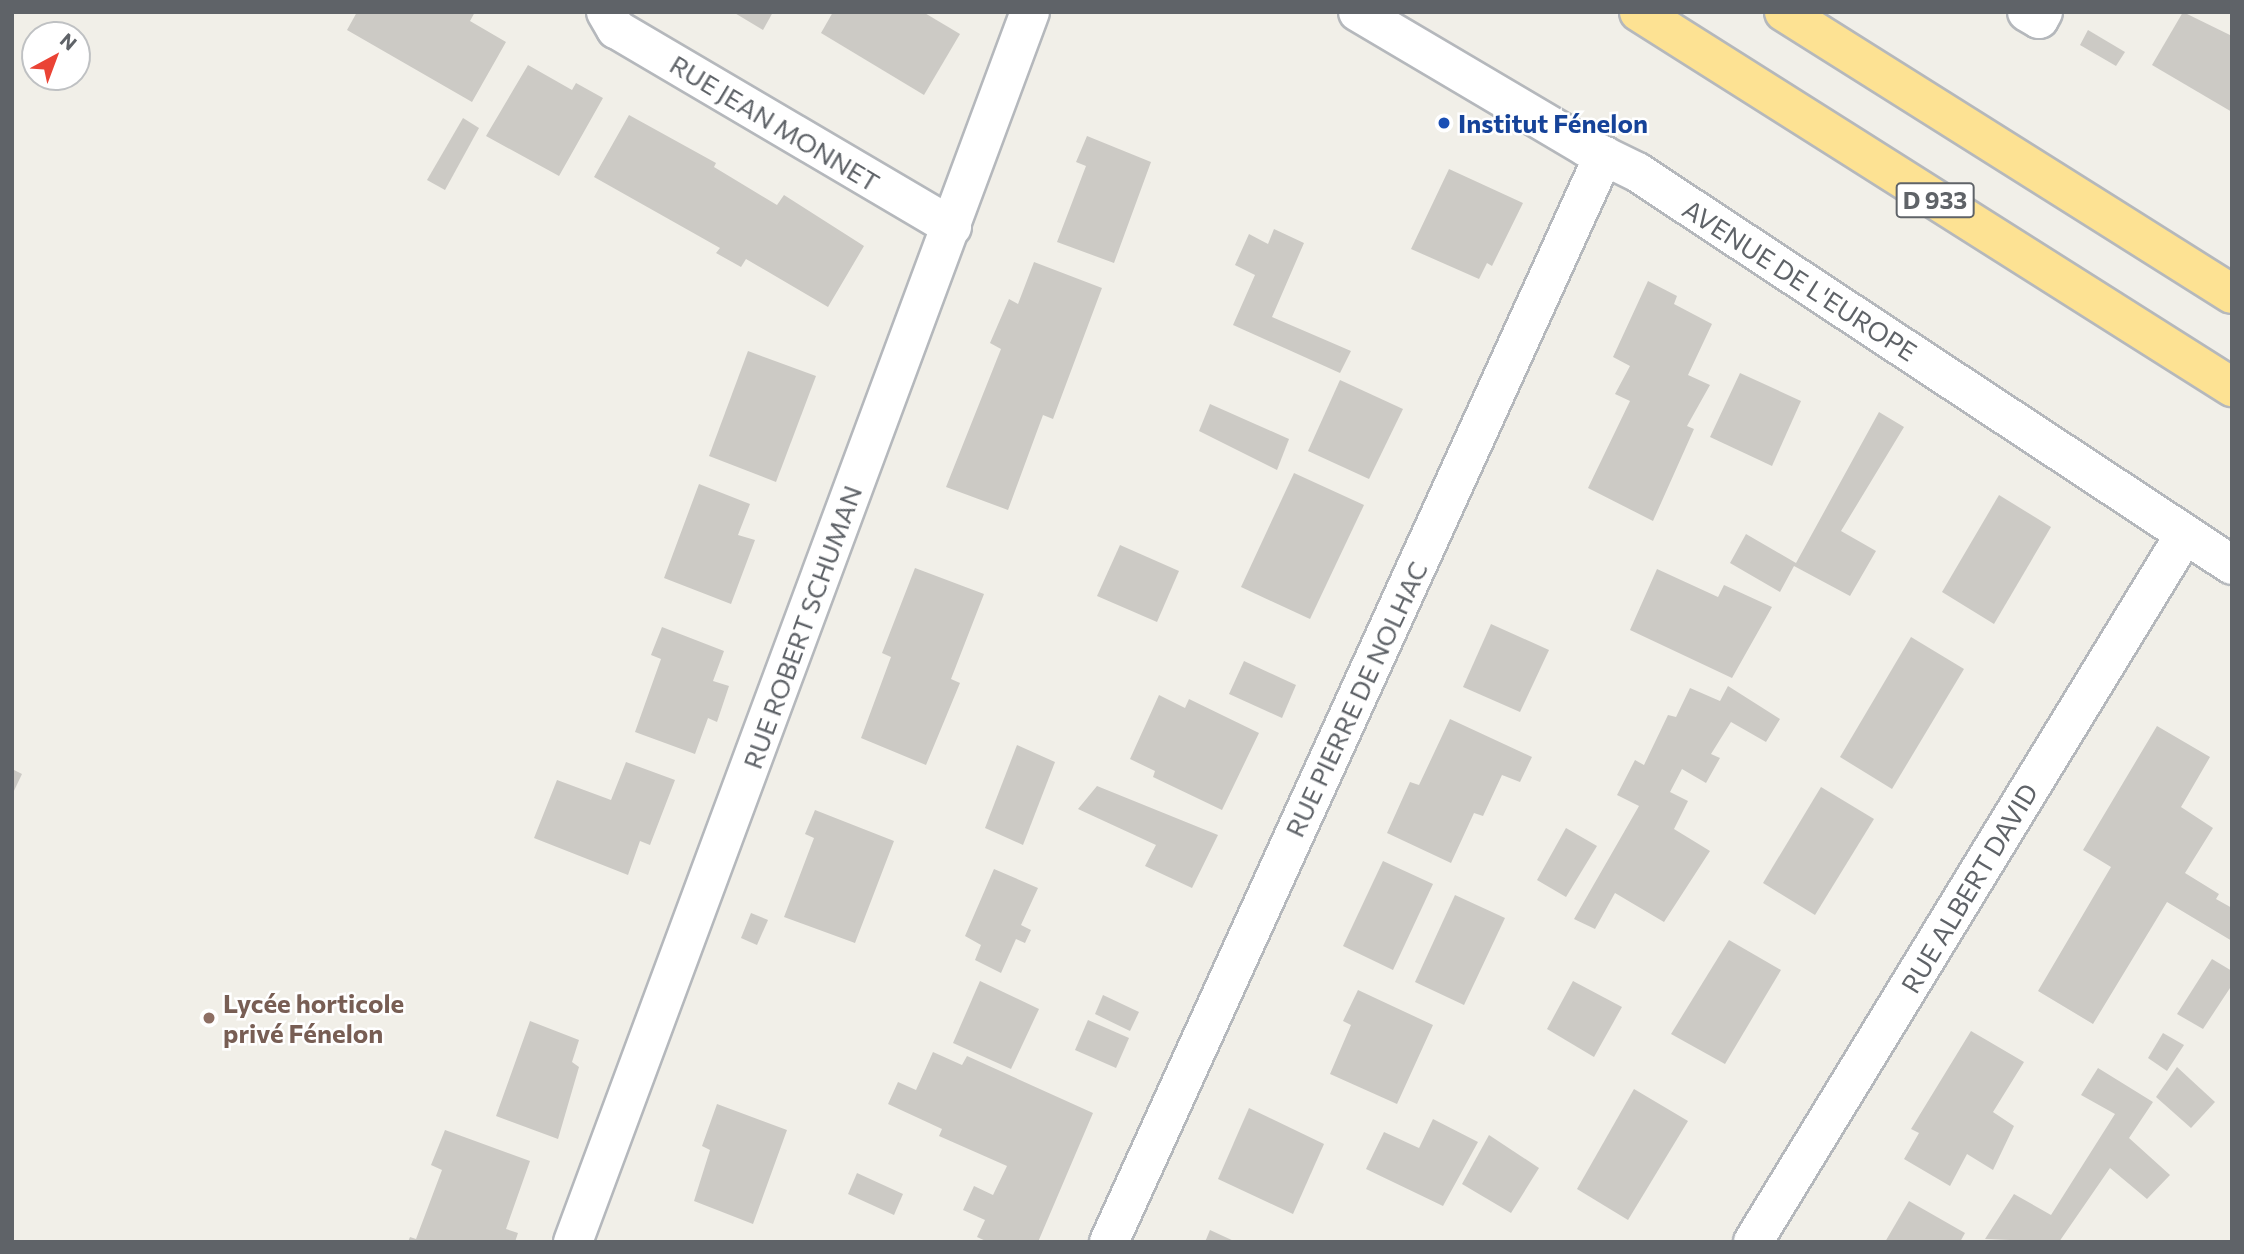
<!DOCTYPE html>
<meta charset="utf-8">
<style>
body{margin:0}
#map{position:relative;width:2244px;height:1254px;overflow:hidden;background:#f1efe8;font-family:Commissioner,sans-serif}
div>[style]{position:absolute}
.building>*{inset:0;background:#cccac5}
.roads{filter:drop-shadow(2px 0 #b5b8bc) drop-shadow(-2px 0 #b5b8bc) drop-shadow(0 2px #b5b8bc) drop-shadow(0 -2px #b5b8bc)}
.minor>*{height:38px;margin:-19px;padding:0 19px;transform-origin:19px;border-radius:19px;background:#fff}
.highway>*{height:38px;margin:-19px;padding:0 19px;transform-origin:19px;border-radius:19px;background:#fde293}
.dots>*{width:19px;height:19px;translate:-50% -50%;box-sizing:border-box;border:4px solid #fff;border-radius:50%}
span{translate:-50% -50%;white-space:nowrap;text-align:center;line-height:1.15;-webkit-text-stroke:5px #fff;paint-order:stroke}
.shield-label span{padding:2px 5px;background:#fff;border:2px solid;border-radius:5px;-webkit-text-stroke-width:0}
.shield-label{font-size:24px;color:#5f6368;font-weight:700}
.street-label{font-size:26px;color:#5f6368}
.transit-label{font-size:26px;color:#164399;font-weight:700}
.left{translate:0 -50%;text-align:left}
.education-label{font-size:26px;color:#785e54;font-weight:700}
.frame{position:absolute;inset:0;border:14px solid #5f6368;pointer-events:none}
.north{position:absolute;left:21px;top:21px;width:70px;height:70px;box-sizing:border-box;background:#fff;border:2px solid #bfc1c3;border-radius:50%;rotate:41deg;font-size:19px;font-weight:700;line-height:28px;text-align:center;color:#5f6368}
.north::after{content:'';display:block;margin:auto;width:24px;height:32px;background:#ea4335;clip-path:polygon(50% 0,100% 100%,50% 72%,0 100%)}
</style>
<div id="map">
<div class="building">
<i style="clip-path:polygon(357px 12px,475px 12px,470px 21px,506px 42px,472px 102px,347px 30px)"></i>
<i style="clip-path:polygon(733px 12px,773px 12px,763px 30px)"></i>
<i style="clip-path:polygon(833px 12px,923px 12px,960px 34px,924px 95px,821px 33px)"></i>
<i style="clip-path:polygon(2183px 12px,2232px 36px,2232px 112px,2152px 65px)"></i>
<i style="clip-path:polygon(2088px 30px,2125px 52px,2116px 66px,2080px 45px)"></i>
<i style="clip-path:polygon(528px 65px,572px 90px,576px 83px,603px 98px,559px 176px,486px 136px)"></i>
<i style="clip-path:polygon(629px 115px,716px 163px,714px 167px,777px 205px,784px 195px,864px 246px,828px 307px,746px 259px,741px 267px,716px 253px,720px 248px,594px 177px)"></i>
<i style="clip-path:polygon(463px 118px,479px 128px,445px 190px,427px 180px)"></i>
<i style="clip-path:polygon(1087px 136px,1151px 162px,1114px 263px,1057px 242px,1086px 166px,1076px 162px)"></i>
<i style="clip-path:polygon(1449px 169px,1523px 203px,1492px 266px,1487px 263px,1479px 279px,1411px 249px)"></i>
<i style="clip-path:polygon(1274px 229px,1304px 243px,1272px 317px,1351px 351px,1340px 373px,1233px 325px,1255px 275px,1235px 265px,1249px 234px,1268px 244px)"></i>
<i style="clip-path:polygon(1034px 262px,1102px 288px,1053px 419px,1043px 415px,1008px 510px,946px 487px,1001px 349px,990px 343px,1009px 299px,1018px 304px)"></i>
<i style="clip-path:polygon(1648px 281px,1677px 296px,1674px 304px,1712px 324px,1688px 375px,1710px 385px,1687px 426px,1694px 429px,1653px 521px,1588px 488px,1630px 401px,1615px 394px,1630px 366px,1613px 357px)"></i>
<i style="clip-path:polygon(748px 351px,816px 376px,776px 482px,709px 456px)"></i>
<i style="clip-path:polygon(1740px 373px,1801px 401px,1772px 466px,1710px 437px)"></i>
<i style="clip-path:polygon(1340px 380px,1403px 409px,1369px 479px,1308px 451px)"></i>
<i style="clip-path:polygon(1210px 404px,1289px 439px,1277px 470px,1199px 431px)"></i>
<i style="clip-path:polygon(1879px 412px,1904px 427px,1841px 531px,1876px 551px,1850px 596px,1794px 566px,1780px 592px,1730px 563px,1746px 534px,1796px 563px)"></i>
<i style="clip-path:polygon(1294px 473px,1364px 505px,1310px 619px,1241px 587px)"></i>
<i style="clip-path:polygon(699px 484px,750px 504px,738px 535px,755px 540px,731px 604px,664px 578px)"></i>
<i style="clip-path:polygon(1999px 495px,2051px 527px,1994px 624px,1942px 592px)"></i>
<i style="clip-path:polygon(1120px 545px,1179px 571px,1157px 622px,1097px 596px)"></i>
<i style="clip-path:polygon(915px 568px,984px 594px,951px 679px,960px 683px,926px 765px,861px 738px,891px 657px,882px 653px)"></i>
<i style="clip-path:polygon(1657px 569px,1718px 597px,1724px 585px,1772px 607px,1732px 678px,1630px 630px)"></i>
<i style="clip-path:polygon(1491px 624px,1549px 650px,1520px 712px,1463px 687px)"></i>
<i style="clip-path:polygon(662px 627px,724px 651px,713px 681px,729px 686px,717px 722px,708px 718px,695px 754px,635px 732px,661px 659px,651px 655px)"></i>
<i style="clip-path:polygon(1911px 637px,1964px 669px,1892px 789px,1840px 757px)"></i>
<i style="clip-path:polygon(1244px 661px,1296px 685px,1282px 718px,1229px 694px)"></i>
<i style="clip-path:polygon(1728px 686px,1780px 719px,1766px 742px,1731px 722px,1711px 754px,1720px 758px,1706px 783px,1682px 769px,1670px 792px,1688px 801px,1674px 829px,1710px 851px,1664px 922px,1615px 893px,1595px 929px,1574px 919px,1639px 806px,1617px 795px,1635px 760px,1644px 765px,1668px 715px,1676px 717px,1690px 688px,1720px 701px)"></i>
<i style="clip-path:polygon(1159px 695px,1185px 708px,1189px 699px,1259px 733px,1222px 810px,1153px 777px,1155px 771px,1130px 759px)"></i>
<i style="clip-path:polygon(1450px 719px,1532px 757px,1520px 782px,1502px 775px,1483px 816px,1474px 813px,1451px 863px,1387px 833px,1410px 782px,1419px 785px)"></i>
<i style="clip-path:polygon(2157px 726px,2210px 757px,2181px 807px,2213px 828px,2185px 873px,2219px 894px,2216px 899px,2232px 908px,2232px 941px,2167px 902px,2093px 1024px,2038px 991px,2111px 867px,2083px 850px)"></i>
<i style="clip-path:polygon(1017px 745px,1055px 762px,1023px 845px,985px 828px)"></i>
<i style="clip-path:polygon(626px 762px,675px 780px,650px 845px,640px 841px,628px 875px,534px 838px,557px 780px,611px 800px)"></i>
<i style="clip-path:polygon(12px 769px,22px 774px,12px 795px)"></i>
<i style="clip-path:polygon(1097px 786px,1218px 835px,1192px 888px,1145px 866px,1156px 845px,1078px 809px)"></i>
<i style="clip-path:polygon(1821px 787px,1874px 819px,1815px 915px,1763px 883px)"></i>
<i style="clip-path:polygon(815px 810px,894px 841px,855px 943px,784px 917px,814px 838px,805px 834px)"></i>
<i style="clip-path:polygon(1566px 828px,1597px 846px,1566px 897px,1537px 880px)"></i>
<i style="clip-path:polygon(1383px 861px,1433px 884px,1393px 970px,1343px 946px)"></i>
<i style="clip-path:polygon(994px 869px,1038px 888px,1021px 925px,1031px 930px,1025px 943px,1016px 939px,1001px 973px,975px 960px,981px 945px,965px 936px)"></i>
<i style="clip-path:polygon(1455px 895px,1505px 918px,1464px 1005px,1415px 982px)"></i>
<i style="clip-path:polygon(751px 913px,768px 920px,757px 945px,741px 938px)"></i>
<i style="clip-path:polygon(1729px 940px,1781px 970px,1725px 1064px,1671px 1034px)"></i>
<i style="clip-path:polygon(2212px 959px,2232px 971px,2232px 985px,2203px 1029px,2177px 1014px)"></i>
<i style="clip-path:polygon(980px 981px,1039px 1009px,1011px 1069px,953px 1043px)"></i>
<i style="clip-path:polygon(1573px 981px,1622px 1007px,1594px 1057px,1547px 1029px)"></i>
<i style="clip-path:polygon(1358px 990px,1433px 1025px,1397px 1104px,1330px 1074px,1351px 1025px,1343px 1021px)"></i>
<i style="clip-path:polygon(1103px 995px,1139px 1012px,1130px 1031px,1095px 1014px)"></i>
<i style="clip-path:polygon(1088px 1020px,1129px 1038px,1116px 1068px,1075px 1050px)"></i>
<i style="clip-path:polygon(530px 1021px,579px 1040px,572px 1062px,579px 1067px,558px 1139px,496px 1116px)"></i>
<i style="clip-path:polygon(1971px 1031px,2024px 1062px,1993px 1112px,2014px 1126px,1993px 1170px,1967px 1154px,1950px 1186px,1904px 1159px,1919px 1133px,1911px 1129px)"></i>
<i style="clip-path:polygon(2163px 1033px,2184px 1045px,2167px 1071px,2148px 1058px)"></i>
<i style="clip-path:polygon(933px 1052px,962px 1065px,967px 1056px,1093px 1113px,1038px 1242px,988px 1242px,977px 1237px,985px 1220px,963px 1210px,974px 1186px,993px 1195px,1007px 1166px,939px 1136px,942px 1129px,888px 1104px,898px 1082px,916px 1090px)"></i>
<i style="clip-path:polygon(2177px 1067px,2215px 1102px,2191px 1128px,2156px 1097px)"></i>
<i style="clip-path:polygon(2098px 1068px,2153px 1102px,2129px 1138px,2170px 1175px,2147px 1199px,2110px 1168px,2059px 1242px,1985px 1239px,2014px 1194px,2051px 1215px,2115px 1114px,2081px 1095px)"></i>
<i style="clip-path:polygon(1634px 1089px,1688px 1121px,1628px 1220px,1577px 1189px)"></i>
<i style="clip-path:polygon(717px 1104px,787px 1130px,753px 1224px,694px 1201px,710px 1150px,702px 1146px)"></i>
<i style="clip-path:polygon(1249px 1108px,1324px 1144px,1293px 1214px,1218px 1179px)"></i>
<i style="clip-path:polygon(1433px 1119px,1478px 1142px,1443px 1206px,1366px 1169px,1384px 1132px,1419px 1148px)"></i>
<i style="clip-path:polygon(445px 1130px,530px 1161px,506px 1229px,518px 1233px,515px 1242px,408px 1242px,410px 1237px,416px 1239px,442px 1170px,431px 1165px)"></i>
<i style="clip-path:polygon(1489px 1135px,1539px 1168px,1511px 1213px,1462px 1184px)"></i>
<i style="clip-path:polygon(857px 1173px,903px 1194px,894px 1215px,848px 1194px)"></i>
<i style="clip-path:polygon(1909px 1201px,1965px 1233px,1960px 1242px,1885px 1242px)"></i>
<i style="clip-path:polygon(1210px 1230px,1236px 1242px,1205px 1242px)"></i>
</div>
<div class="roads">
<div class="minor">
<i style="left:606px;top:12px;width:20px;rotate:60deg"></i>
<i style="left:616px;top:29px;width:390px;rotate:30.5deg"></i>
<i style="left:1358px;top:12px;width:265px;rotate:30.6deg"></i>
<i style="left:1586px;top:147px;width:57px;rotate:26.1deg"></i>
<i style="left:1637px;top:172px;width:713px;rotate:33.44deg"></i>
<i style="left:2027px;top:12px;width:14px;rotate:30deg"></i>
<i style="left:2039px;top:19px;width:8px;rotate:-60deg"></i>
<i style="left:573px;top:1242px;width:1312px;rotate:-69.62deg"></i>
<i style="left:1109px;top:1242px;width:1194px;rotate:-65.52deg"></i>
<i style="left:1753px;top:1242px;width:829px;rotate:-58.61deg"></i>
</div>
<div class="highway">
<i style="left:1639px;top:12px;width:702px;rotate:32.31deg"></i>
<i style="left:1784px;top:12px;width:529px;rotate:32.19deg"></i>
</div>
</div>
<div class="dots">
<i style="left:1444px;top:123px;background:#1a4fb4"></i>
<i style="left:209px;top:1018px;background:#8d6e63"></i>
</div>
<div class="shield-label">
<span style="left:1935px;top:200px">D 933</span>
</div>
<div class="street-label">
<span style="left:775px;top:123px;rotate:31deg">RUE JEAN MONNET</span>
<span style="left:1800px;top:280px;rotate:33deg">AVENUE DE L'EUROPE</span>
<span style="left:802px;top:627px;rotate:-70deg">RUE ROBERT SCHUMAN</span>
<span style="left:1356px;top:699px;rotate:-65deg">RUE PIERRE DE NOLHAC</span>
<span style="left:1969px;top:888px;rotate:-59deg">RUE ALBERT DAVID</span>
</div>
<div class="transit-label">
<span class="left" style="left:1458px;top:123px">Institut Fénelon</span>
</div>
<div class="education-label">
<span class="left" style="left:223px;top:1018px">Lycée horticole<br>privé Fénelon</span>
</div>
<div class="frame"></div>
<div class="north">N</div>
</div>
